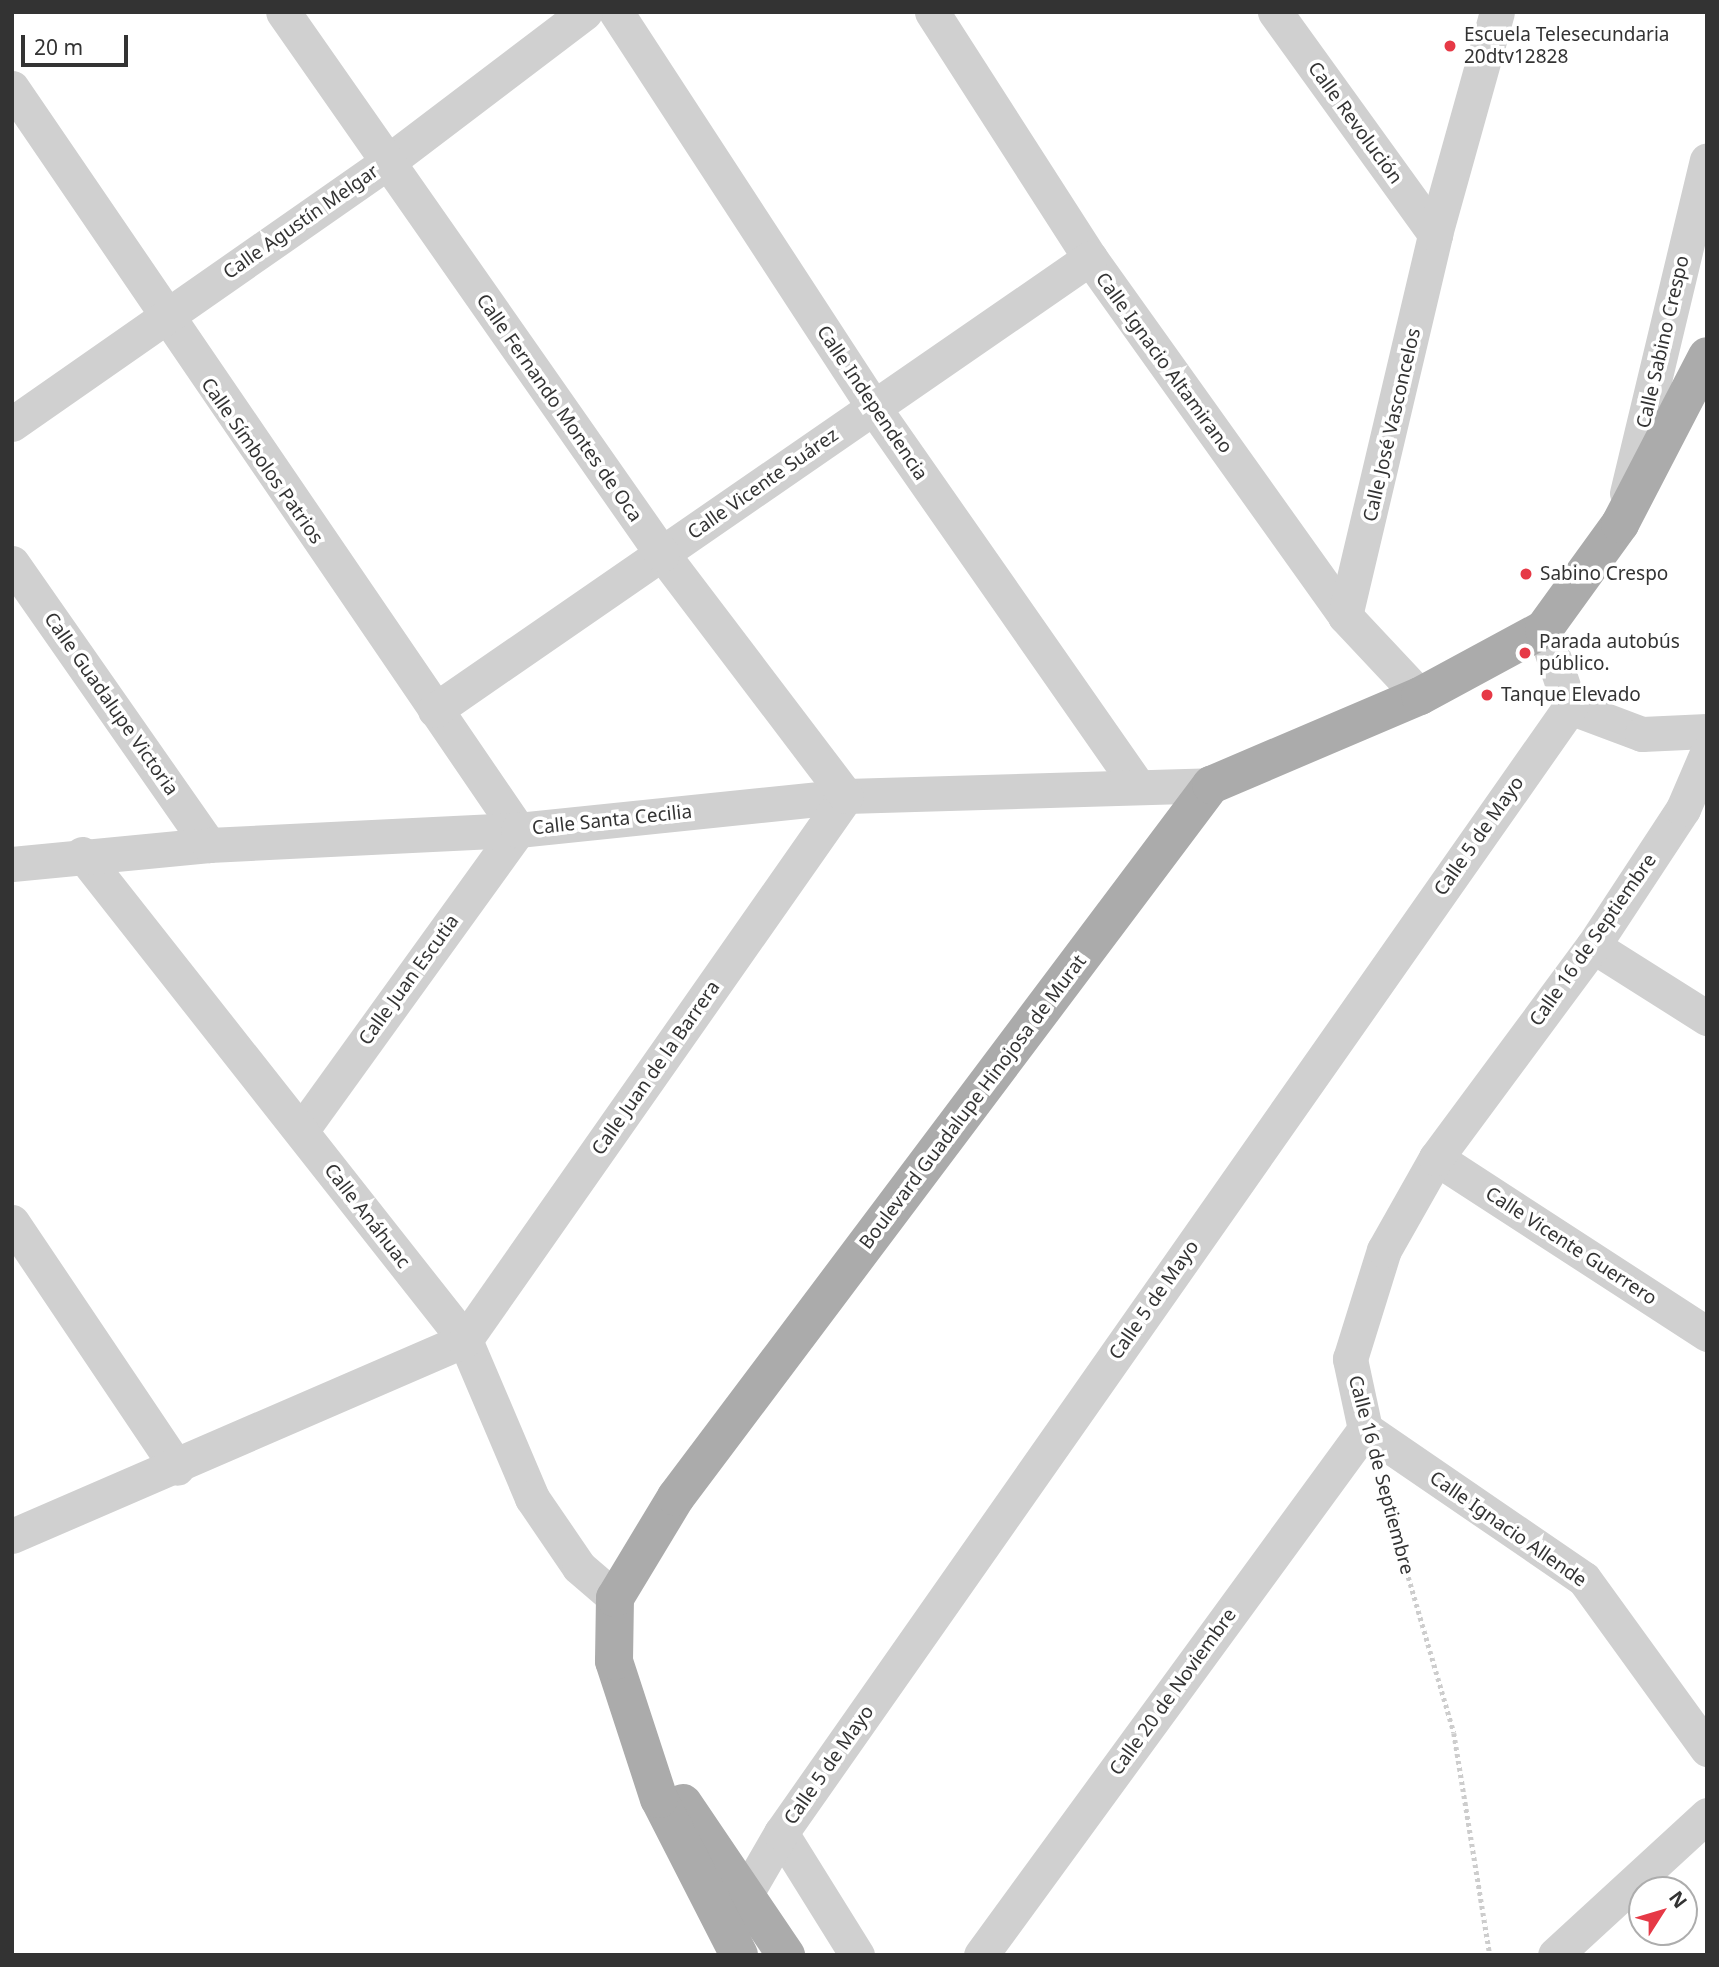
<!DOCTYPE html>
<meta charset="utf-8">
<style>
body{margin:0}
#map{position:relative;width:1719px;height:1967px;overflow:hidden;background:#fff;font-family:"Noto Sans",sans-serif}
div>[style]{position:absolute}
.path>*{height:4.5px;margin-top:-2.25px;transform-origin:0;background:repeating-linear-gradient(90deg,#cdcdcd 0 3.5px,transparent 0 7px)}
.minor>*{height:35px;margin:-17.5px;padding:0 17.5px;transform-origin:17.5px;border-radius:17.5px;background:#d0d0d0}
.major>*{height:38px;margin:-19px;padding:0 19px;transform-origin:19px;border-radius:19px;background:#ababab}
.dots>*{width:19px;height:19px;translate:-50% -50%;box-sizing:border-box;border:4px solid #fff;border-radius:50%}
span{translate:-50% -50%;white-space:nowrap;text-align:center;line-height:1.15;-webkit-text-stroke:7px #fff;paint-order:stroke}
.poi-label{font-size:19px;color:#333}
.left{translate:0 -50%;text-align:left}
.street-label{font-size:19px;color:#333}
.frame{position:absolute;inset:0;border:14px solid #333;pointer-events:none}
.north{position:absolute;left:1628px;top:1876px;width:70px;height:70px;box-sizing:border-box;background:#fff;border:2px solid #adadad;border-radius:50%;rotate:53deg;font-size:19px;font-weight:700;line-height:28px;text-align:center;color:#333}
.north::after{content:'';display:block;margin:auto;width:24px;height:32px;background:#e63946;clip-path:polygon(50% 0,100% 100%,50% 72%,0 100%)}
.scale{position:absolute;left:21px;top:35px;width:107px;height:32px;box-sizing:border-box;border:4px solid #333;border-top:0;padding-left:9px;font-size:21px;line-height:24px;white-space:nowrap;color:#333;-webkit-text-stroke:5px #fff;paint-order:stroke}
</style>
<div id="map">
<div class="path">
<i style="left:1381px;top:1483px;width:260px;rotate:73.7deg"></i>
<i style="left:1454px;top:1733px;width:225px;rotate:80.8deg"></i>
</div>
<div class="minor">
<i style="left:616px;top:12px;width:473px;rotate:56.9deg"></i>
<i style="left:874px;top:408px;width:462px;rotate:55.1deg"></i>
<i style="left:932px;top:12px;width:292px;rotate:57.3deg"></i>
<i style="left:1090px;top:258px;width:440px;rotate:54.5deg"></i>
<i style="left:1345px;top:616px;width:110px;rotate:46.8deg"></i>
<i style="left:1275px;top:12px;width:274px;rotate:54.2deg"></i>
<i style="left:12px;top:88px;width:898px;rotate:55.71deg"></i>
<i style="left:518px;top:830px;width:371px;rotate:125.8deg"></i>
<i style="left:12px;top:424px;width:455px;rotate:-34.9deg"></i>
<i style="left:385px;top:164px;width:251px;rotate:-37.2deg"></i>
<i style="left:1627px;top:493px;width:342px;rotate:-76.5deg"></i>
<i style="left:12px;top:563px;width:344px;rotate:55.1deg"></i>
<i style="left:1345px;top:616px;width:392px;rotate:-76.7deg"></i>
<i style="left:1435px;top:234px;width:230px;rotate:-74.4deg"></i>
<i style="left:1544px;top:629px;width:82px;rotate:71.6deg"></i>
<i style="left:1570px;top:707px;width:77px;rotate:20.6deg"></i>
<i style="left:1642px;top:734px;width:65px;rotate:-2.6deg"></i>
<i style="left:435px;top:710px;width:796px;rotate:-34.61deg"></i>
<i style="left:82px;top:854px;width:619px;rotate:51.76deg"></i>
<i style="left:465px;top:1340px;width:172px;rotate:67deg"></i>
<i style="left:532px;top:1498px;width:83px;rotate:55.7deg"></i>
<i style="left:579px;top:1567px;width:48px;rotate:40.7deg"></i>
<i style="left:12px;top:864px;width:198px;rotate:-5.5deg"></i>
<i style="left:209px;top:845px;width:309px;rotate:-2.8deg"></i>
<i style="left:518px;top:830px;width:330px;rotate:-5.9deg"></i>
<i style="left:846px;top:796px;width:365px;rotate:-1.7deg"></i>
<i style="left:1593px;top:946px;width:135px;rotate:32.3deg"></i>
<i style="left:1436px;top:1158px;width:323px;rotate:33deg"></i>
<i style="left:12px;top:1222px;width:296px;rotate:56.1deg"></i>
<i style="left:1365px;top:1429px;width:72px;rotate:-102.1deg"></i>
<i style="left:1350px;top:1359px;width:114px;rotate:-72.7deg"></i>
<i style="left:1384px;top:1250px;width:106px;rotate:-60.5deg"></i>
<i style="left:1436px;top:1158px;width:264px;rotate:-53.5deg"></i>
<i style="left:1593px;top:946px;width:164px;rotate:-56.7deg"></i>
<i style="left:1683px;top:809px;width:61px;rotate:-66.8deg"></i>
<i style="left:1365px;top:1429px;width:265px;rotate:34.4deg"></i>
<i style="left:1584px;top:1579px;width:210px;rotate:54.1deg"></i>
<i style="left:12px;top:1536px;width:494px;rotate:-23.4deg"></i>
<i style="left:465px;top:1340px;width:664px;rotate:-54.99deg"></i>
<i style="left:846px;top:796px;width:304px;rotate:-127.2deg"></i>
<i style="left:662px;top:554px;width:661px;rotate:-124.96deg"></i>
<i style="left:781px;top:1833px;width:144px;rotate:58.1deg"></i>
<i style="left:741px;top:1921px;width:24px;rotate:-83deg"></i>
<i style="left:744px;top:1897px;width:74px;rotate:-60deg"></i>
<i style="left:781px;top:1833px;width:1375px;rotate:-54.98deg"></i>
<i style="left:981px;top:1955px;width:651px;rotate:-53.87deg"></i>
<i style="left:1555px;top:1955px;width:207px;rotate:-42.6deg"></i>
</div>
<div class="major">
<i style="left:683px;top:1803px;width:184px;rotate:55.9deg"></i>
<i style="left:739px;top:1955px;width:175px;rotate:-117.1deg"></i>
<i style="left:659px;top:1799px;width:145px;rotate:-108.1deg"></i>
<i style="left:614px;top:1661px;width:63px;rotate:-89.1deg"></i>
<i style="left:615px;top:1598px;width:118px;rotate:-58.9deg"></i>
<i style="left:676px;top:1497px;width:891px;rotate:-53.08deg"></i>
<i style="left:1211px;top:785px;width:227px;rotate:-23.1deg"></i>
<i style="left:1420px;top:696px;width:141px;rotate:-28.4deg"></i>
<i style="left:1544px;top:629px;width:130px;rotate:-54.1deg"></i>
<i style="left:1620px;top:524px;width:189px;rotate:-62.6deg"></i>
</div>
<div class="dots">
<i style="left:1450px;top:46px;background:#e63946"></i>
<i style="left:1526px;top:574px;background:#e63946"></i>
<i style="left:1525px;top:653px;background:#e63946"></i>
<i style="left:1487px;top:695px;background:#e63946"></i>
</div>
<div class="poi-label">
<span class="left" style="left:1464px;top:46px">Escuela Telesecundaria<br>20dtv12828</span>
<span class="left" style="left:1540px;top:574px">Sabino Crespo</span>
<span class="left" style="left:1539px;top:653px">Parada autobús<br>público.</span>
<span class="left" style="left:1501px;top:695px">Tanque Elevado</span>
</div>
<div class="street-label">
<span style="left:1355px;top:123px;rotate:54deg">Calle Revolución</span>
<span style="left:301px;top:222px;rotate:-35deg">Calle Agustín Melgar</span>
<span style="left:1663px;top:342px;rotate:-77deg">Calle Sabino Crespo</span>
<span style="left:1164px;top:363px;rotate:54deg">Calle Ignacio Altamirano</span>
<span style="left:872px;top:403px;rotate:56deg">Calle Independencia</span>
<span style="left:559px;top:408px;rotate:55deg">Calle Fernando Montes de Oca</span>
<span style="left:1392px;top:425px;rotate:-77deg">Calle José Vasconcelos</span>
<span style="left:262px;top:461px;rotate:55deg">Calle Símbolos Patrios</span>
<span style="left:763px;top:484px;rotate:-35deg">Calle Vicente Suárez</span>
<span style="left:111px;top:704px;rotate:55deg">Calle Guadalupe Victoria</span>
<span style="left:612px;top:820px;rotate:-6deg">Calle Santa Cecilia</span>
<span style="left:1479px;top:836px;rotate:-55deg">Calle 5 de Mayo</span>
<span style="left:1593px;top:940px;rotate:-55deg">Calle 16 de Septiembre</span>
<span style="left:409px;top:980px;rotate:-54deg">Calle Juan Escutia</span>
<span style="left:656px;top:1068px;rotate:-55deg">Calle Juan de la Barrera</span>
<span style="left:973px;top:1102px;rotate:-53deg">Boulevard Guadalupe Hinojosa de Murat</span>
<span style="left:367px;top:1216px;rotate:52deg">Calle Anáhuac</span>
<span style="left:1571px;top:1246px;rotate:33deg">Calle Vicente Guerrero</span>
<span style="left:1154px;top:1300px;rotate:-55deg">Calle 5 de Mayo</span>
<span style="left:1381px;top:1475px;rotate:75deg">Calle 16 de Septiembre</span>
<span style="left:1508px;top:1529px;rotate:35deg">Calle Ignacio Allende</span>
<span style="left:1173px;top:1692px;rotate:-54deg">Calle 20 de Noviembre</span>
<span style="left:829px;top:1765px;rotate:-55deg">Calle 5 de Mayo</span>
</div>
<div class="frame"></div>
<div class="north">N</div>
<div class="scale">20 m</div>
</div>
